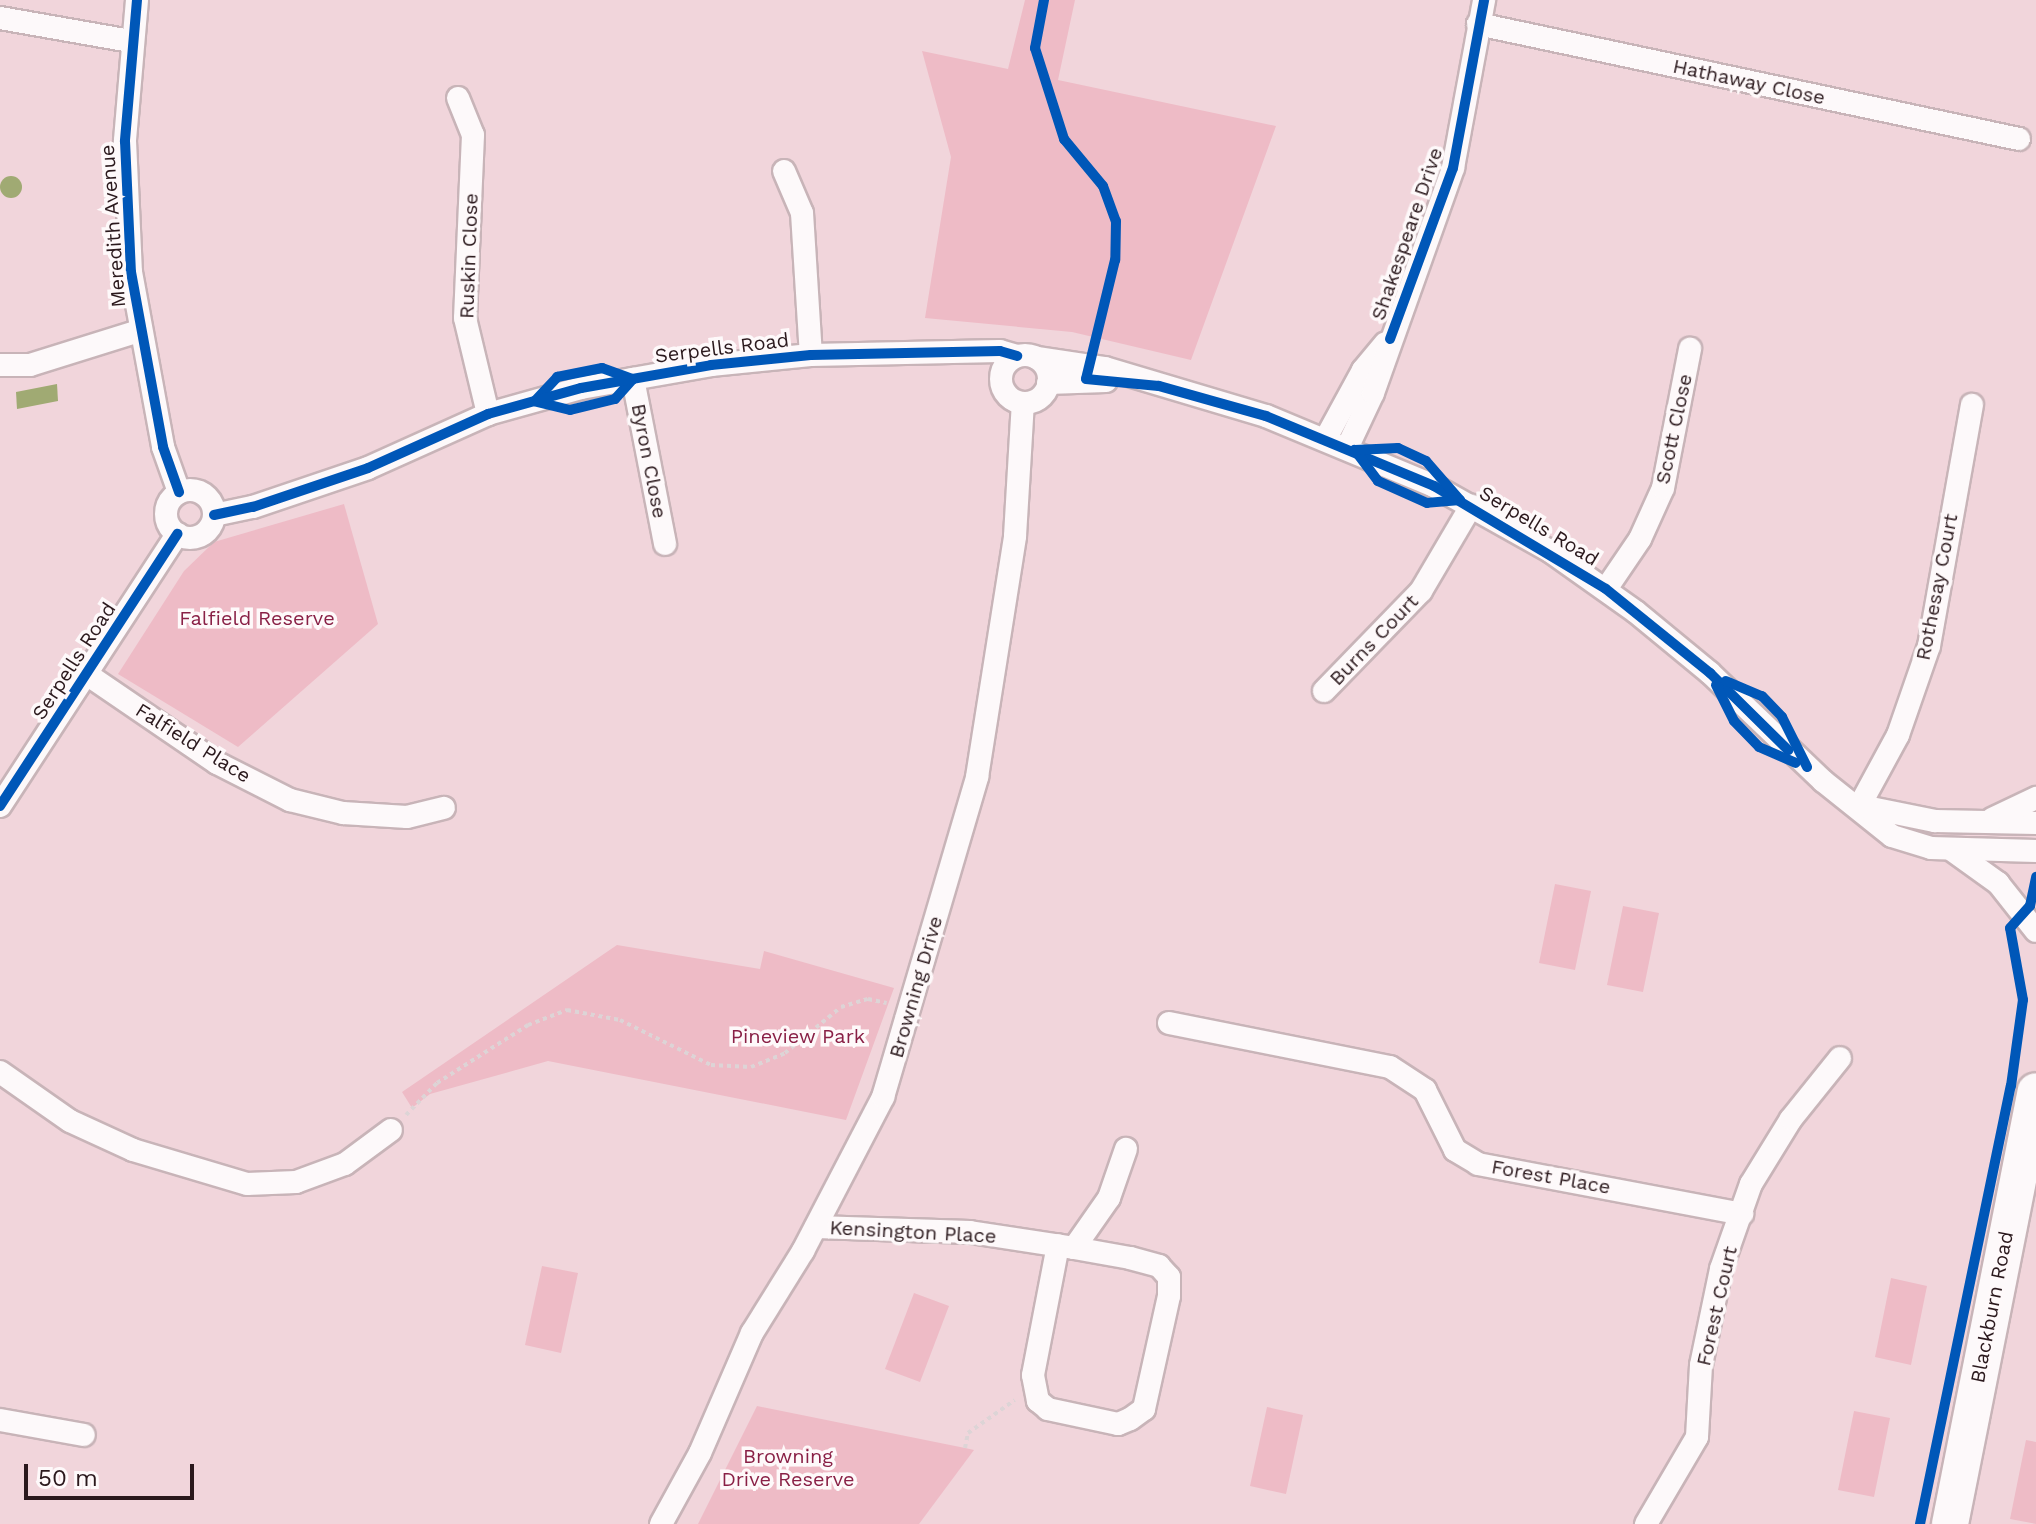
<!DOCTYPE html>
<style>
body{margin:0}
#map{position:relative;width:2036px;height:1524px;overflow:hidden;background:#f1d5db;font-family:"Work Sans",sans-serif}
div>[style]{position:absolute}
.green>*{inset:0;background:#eebbc6}
.water>*{inset:0;background:#a0aa73}
.round{border-radius:50%}
.path>*{height:4px;margin-top:-2px;transform-origin:0;background:repeating-linear-gradient(90deg,#ddd4d6 0 4px,transparent 0 8px)}
.roads{filter:drop-shadow(2px 0 #c8b4b8) drop-shadow(-2px 0 #c8b4b8) drop-shadow(0 2px #c8b4b8) drop-shadow(0 -2px #c8b4b8)}
.street>*{height:22px;margin:-11px;padding:0 11px;transform-origin:11px;border-radius:11px;background:#fdf9fa}
.street>.ring{margin:-11px;padding:0;box-sizing:content-box;background:none;border:22px solid #fdf9fa;border-radius:50%}
.primary>*{height:36px;margin:-18px;padding:0 18px;transform-origin:18px;border-radius:18px;background:#fdf9fa}
.cycleway>*{height:10px;margin:-5px;padding:0 5px;transform-origin:5px;border-radius:5px;background:#0057b8}
span{translate:-50% -50%;white-space:nowrap;text-align:center;line-height:1.15;-webkit-text-stroke:7px #fef9fa;paint-order:stroke}
.street-label{font-size:20px;color:#2b191d}
.park-label{font-size:20px;color:#892046}
.scale{position:absolute;left:24px;top:1464px;width:170px;height:36px;box-sizing:border-box;border:4px solid #2b191d;border-top:0;padding-left:10px;font-size:24px;line-height:28px;white-space:nowrap;color:#2b191d;-webkit-text-stroke:6px #fef9fa;paint-order:stroke}
</style>
<div id="map">
<div class="green">
<i style="clip-path:polygon(1025px 0,1075px 0,1058px 80px,1276px 126px,1191px 360px,1072px 332px,925px 318px,951px 157px,922px 51px,1008px 69px)"></i>
<i style="clip-path:polygon(344px 504px,378px 624px,238px 747px,118px 674px,184px 571px,214px 542px)"></i>
<i style="clip-path:polygon(1555px 884px,1591px 891px,1575px 970px,1539px 963px)"></i>
<i style="clip-path:polygon(1623px 906px,1659px 913px,1643px 992px,1607px 985px)"></i>
<i style="clip-path:polygon(617px 945px,760px 969px,764px 951px,894px 988px,846px 1120px,548px 1061px,430px 1094px,412px 1108px,402px 1092px)"></i>
<i style="clip-path:polygon(542px 1266px,578px 1273px,561px 1353px,525px 1345px)"></i>
<i style="clip-path:polygon(1891px 1278px,1927px 1286px,1911px 1365px,1875px 1357px)"></i>
<i style="clip-path:polygon(914px 1293px,949px 1306px,920px 1382px,885px 1369px)"></i>
<i style="clip-path:polygon(757px 1406px,965px 1448px,974px 1450px,919px 1524px,698px 1524px)"></i>
<i style="clip-path:polygon(1267px 1407px,1303px 1415px,1286px 1494px,1250px 1486px)"></i>
<i style="clip-path:polygon(1854px 1411px,1890px 1418px,1874px 1497px,1838px 1490px)"></i>
<i style="clip-path:polygon(2026px 1440px,2036px 1442px,2036px 1524px,2010px 1519px)"></i>
</div>
<div class="water">
<i class="round" style="left:0;top:176px;width:22px;height:22px"></i>
<i style="clip-path:polygon(57px 384px,58px 401px,17px 409px,16px 392px)"></i>
</div>
<div class="path">
<i style="left:406px;top:1115px;width:45px;rotate:-45.9deg"></i>
<i style="left:437px;top:1083px;width:108px;rotate:-32.5deg"></i>
<i style="left:528px;top:1025px;width:42px;rotate:-21deg"></i>
<i style="left:567px;top:1010px;width:54px;rotate:10.7deg"></i>
<i style="left:620px;top:1020px;width:102px;rotate:26.3deg"></i>
<i style="left:711px;top:1065px;width:40px;rotate:2.9deg"></i>
<i style="left:751px;top:1067px;width:37px;rotate:-22deg"></i>
<i style="left:785px;top:1053px;width:72px;rotate:-39.4deg"></i>
<i style="left:841px;top:1007px;width:28px;rotate:-17deg"></i>
<i style="left:868px;top:999px;width:19px;rotate:12deg"></i>
<i style="left:965px;top:1448px;width:15px;rotate:-79deg"></i>
<i style="left:968px;top:1433px;width:57px;rotate:-35.1deg"></i>
</div>
<div class="roads">
<div class="street">
<i style="left:137px;top:0;width:142px;rotate:94.9deg"></i>
<i style="left:125px;top:141px;width:131px;rotate:87.4deg"></i>
<i style="left:131px;top:272px;width:178px;rotate:79.6deg"></i>
<i style="left:163px;top:447px;width:48px;rotate:70.4deg"></i>
<i style="left:0;top:18px;width:132px;rotate:10deg"></i>
<i style="left:1478px;top:24px;width:553px;rotate:12deg"></i>
<i style="left:458px;top:98px;width:40px;rotate:68deg"></i>
<i style="left:473px;top:135px;width:183px;rotate:92.5deg"></i>
<i style="left:465px;top:318px;width:99px;rotate:76.5deg"></i>
<i style="left:784px;top:171px;width:46px;rotate:66.8deg"></i>
<i style="left:802px;top:213px;width:142px;rotate:86.4deg"></i>
<i class="ring" style="left:1001px;top:355px;width:26px;height:26px"></i>
<i style="left:1037px;top:358px;width:69px;rotate:8.4deg"></i>
<i style="left:1105px;top:368px;width:168px;rotate:16.6deg"></i>
<i style="left:1266px;top:416px;width:182px;rotate:22.6deg"></i>
<i style="left:1434px;top:486px;width:133px;rotate:29.3deg"></i>
<i style="left:1550px;top:551px;width:105px;rotate:35.3deg"></i>
<i style="left:1636px;top:612px;width:96px;rotate:39.5deg"></i>
<i style="left:1710px;top:673px;width:156px;rotate:43.7deg"></i>
<i style="left:1823px;top:781px;width:88px;rotate:38.6deg"></i>
<i style="left:1892px;top:836px;width:41px;rotate:17.1deg"></i>
<i style="left:1931px;top:848px;width:105px;rotate:1.6deg"></i>
<i style="left:0;top:365px;width:30px"></i>
<i style="left:30px;top:365px;width:114px;rotate:-17.3deg"></i>
<i style="left:633px;top:379px;width:168px;rotate:79deg"></i>
<i style="left:1048px;top:383px;width:58px;rotate:-2deg"></i>
<i style="left:1326px;top:438px;width:77px;rotate:-61.4deg"></i>
<i style="left:1363px;top:370px;width:35px;rotate:-50deg"></i>
<i style="left:1348px;top:446px;width:59px;rotate:-64.7deg"></i>
<i style="left:1373px;top:393px;width:239px;rotate:-70.4deg"></i>
<i style="left:1453px;top:168px;width:171px;rotate:-79.5deg"></i>
<i class="ring" style="left:166px;top:490px;width:26px;height:26px"></i>
<i style="left:214px;top:515px;width:40px;rotate:-12deg"></i>
<i style="left:253px;top:507px;width:121px;rotate:-18.7deg"></i>
<i style="left:368px;top:468px;width:132px;rotate:-24.2deg"></i>
<i style="left:488px;top:414px;width:97px;rotate:-15.6deg"></i>
<i style="left:581px;top:388px;width:132px;rotate:-10deg"></i>
<i style="left:711px;top:365px;width:100px;rotate:-5.7deg"></i>
<i style="left:811px;top:355px;width:189px;rotate:-1.2deg"></i>
<i style="left:1000px;top:351px;width:18px;rotate:16deg"></i>
<i style="left:1606px;top:589px;width:60px;rotate:-55.8deg"></i>
<i style="left:1640px;top:539px;width:56px;rotate:-65.7deg"></i>
<i style="left:1663px;top:488px;width:142px;rotate:-79deg"></i>
<i style="left:88px;top:675px;width:156px;rotate:34.3deg"></i>
<i style="left:217px;top:763px;width:82px;rotate:26.9deg"></i>
<i style="left:290px;top:800px;width:55px;rotate:13.8deg"></i>
<i style="left:343px;top:813px;width:64px;rotate:3.6deg"></i>
<i style="left:407px;top:817px;width:38px;rotate:-14deg"></i>
<i style="left:1324px;top:691px;width:139px;rotate:-45.9deg"></i>
<i style="left:1421px;top:591px;width:99px;rotate:-59.5deg"></i>
<i style="left:1860px;top:805px;width:80px;rotate:-61.5deg"></i>
<i style="left:1898px;top:735px;width:94px;rotate:-70.8deg"></i>
<i style="left:1929px;top:646px;width:245px;rotate:-79.9deg"></i>
<i style="left:0;top:806px;width:325px;rotate:-56.9deg"></i>
<i style="left:1861px;top:806px;width:76px;rotate:11.5deg"></i>
<i style="left:1935px;top:821px;width:101px;rotate:1.1deg"></i>
<i style="left:1992px;top:819px;width:49px;rotate:-25.5deg"></i>
<i style="left:1952px;top:850px;width:57px;rotate:35.7deg"></i>
<i style="left:1998px;top:883px;width:61px;rotate:51.6deg"></i>
<i style="left:1169px;top:1023px;width:225px;rotate:11.3deg"></i>
<i style="left:1390px;top:1067px;width:42px;rotate:33.3deg"></i>
<i style="left:1425px;top:1090px;width:67px;rotate:63.4deg"></i>
<i style="left:1455px;top:1150px;width:27px;rotate:31deg"></i>
<i style="left:1478px;top:1164px;width:269px;rotate:10.7deg"></i>
<i style="left:0;top:1072px;width:85px;rotate:35deg"></i>
<i style="left:70px;top:1121px;width:69px;rotate:24.7deg"></i>
<i style="left:133px;top:1150px;width:119px;rotate:16.6deg"></i>
<i style="left:247px;top:1184px;width:49px;rotate:-2.3deg"></i>
<i style="left:296px;top:1182px;width:52px;rotate:-20.2deg"></i>
<i style="left:345px;top:1164px;width:57px;rotate:-36.5deg"></i>
<i style="left:816px;top:1227px;width:154px;rotate:1.9deg"></i>
<i style="left:970px;top:1232px;width:105px;rotate:8.7deg"></i>
<i style="left:1074px;top:1248px;width:57px;rotate:10.1deg"></i>
<i style="left:1130px;top:1258px;width:30px;rotate:15deg"></i>
<i style="left:1159px;top:1266px;width:15px;rotate:48deg"></i>
<i style="left:1169px;top:1277px;width:19px;rotate:90deg"></i>
<i style="left:1169px;top:1296px;width:116px;rotate:102.5deg"></i>
<i style="left:1144px;top:1409px;width:17px;rotate:144deg"></i>
<i style="left:1130px;top:1419px;width:13px;rotate:157deg"></i>
<i style="left:1118px;top:1424px;width:72px;rotate:-167.9deg"></i>
<i style="left:1048px;top:1409px;width:13px;rotate:-141deg"></i>
<i style="left:1038px;top:1401px;width:26px;rotate:-101deg"></i>
<i style="left:1033px;top:1375px;width:132px;rotate:-79.1deg"></i>
<i style="left:1074px;top:1248px;width:61px;rotate:-55deg"></i>
<i style="left:1109px;top:1198px;width:52px;rotate:-70.9deg"></i>
<i style="left:0;top:1420px;width:85px;rotate:10.1deg"></i>
<i style="left:661px;top:1524px;width:81px;rotate:-61.2deg"></i>
<i style="left:700px;top:1453px;width:131px;rotate:-66.6deg"></i>
<i style="left:752px;top:1333px;width:97px;rotate:-58.1deg"></i>
<i style="left:803px;top:1251px;width:174px;rotate:-62.5deg"></i>
<i style="left:883px;top:1097px;width:334px;rotate:-73.6deg"></i>
<i style="left:977px;top:777px;width:244px;rotate:-81deg"></i>
<i style="left:1015px;top:536px;width:133px;rotate:-86.6deg"></i>
<i style="left:1646px;top:1524px;width:101px;rotate:-59.6deg"></i>
<i style="left:1697px;top:1437px;width:72px;rotate:-86.8deg"></i>
<i style="left:1701px;top:1365px;width:98px;rotate:-78.2deg"></i>
<i style="left:1721px;top:1269px;width:90px;rotate:-70.6deg"></i>
<i style="left:1751px;top:1184px;width:76px;rotate:-58.4deg"></i>
<i style="left:1791px;top:1119px;width:78px;rotate:-51.2deg"></i>
</div>
<div class="primary">
<i style="left:1950px;top:1524px;width:441px;rotate:-78.8deg"></i>
</div>
</div>
<div class="cycleway">
<i style="left:137px;top:0;width:142px;rotate:94.9deg"></i>
<i style="left:125px;top:141px;width:131px;rotate:87.4deg"></i>
<i style="left:131px;top:272px;width:178px;rotate:79.6deg"></i>
<i style="left:163px;top:447px;width:48px;rotate:70.4deg"></i>
<i style="left:1044px;top:0;width:49px;rotate:100.6deg"></i>
<i style="left:1035px;top:48px;width:96px;rotate:72.3deg"></i>
<i style="left:1064px;top:139px;width:61px;rotate:50.3deg"></i>
<i style="left:1103px;top:186px;width:37px;rotate:70deg"></i>
<i style="left:1116px;top:221px;width:39px;rotate:91deg"></i>
<i style="left:1115px;top:260px;width:122px;rotate:103.7deg"></i>
<i style="left:1086px;top:379px;width:73px;rotate:5.5deg"></i>
<i style="left:1159px;top:386px;width:111px;rotate:15.7deg"></i>
<i style="left:1266px;top:416px;width:182px;rotate:22.6deg"></i>
<i style="left:1434px;top:486px;width:200px;rotate:30.9deg"></i>
<i style="left:1606px;top:589px;width:134px;rotate:38.9deg"></i>
<i style="left:1710px;top:673px;width:110px;rotate:44.6deg"></i>
<i style="left:1390px;top:339px;width:182px;rotate:-69.8deg"></i>
<i style="left:1453px;top:168px;width:171px;rotate:-79.5deg"></i>
<i style="left:602px;top:368px;width:33px;rotate:20deg"></i>
<i style="left:633px;top:379px;width:27px;rotate:132deg"></i>
<i style="left:615px;top:399px;width:46px;rotate:166.3deg"></i>
<i style="left:570px;top:410px;width:36px;rotate:-166deg"></i>
<i style="left:535px;top:401px;width:33px;rotate:-47deg"></i>
<i style="left:557px;top:377px;width:46px;rotate:-11.3deg"></i>
<i style="left:1398px;top:448px;width:31px;rotate:25deg"></i>
<i style="left:1426px;top:461px;width:52px;rotate:48.9deg"></i>
<i style="left:1460px;top:500px;width:33px;rotate:175deg"></i>
<i style="left:1427px;top:503px;width:54px;rotate:-155.8deg"></i>
<i style="left:1378px;top:481px;width:39px;rotate:-127deg"></i>
<i style="left:1355px;top:450px;width:43px;rotate:-2.7deg"></i>
<i style="left:214px;top:515px;width:40px;rotate:-12deg"></i>
<i style="left:253px;top:507px;width:121px;rotate:-18.7deg"></i>
<i style="left:368px;top:468px;width:132px;rotate:-24.2deg"></i>
<i style="left:488px;top:414px;width:97px;rotate:-15.6deg"></i>
<i style="left:581px;top:388px;width:132px;rotate:-10deg"></i>
<i style="left:711px;top:365px;width:100px;rotate:-5.7deg"></i>
<i style="left:811px;top:355px;width:189px;rotate:-1.2deg"></i>
<i style="left:1000px;top:351px;width:18px;rotate:16deg"></i>
<i style="left:1726px;top:681px;width:39px;rotate:23deg"></i>
<i style="left:1762px;top:696px;width:29px;rotate:46deg"></i>
<i style="left:1782px;top:717px;width:56px;rotate:63.4deg"></i>
<i style="left:1716px;top:685px;width:40px;rotate:63.4deg"></i>
<i style="left:1734px;top:721px;width:36px;rotate:46deg"></i>
<i style="left:1759px;top:747px;width:40px;rotate:23.4deg"></i>
<i style="left:0;top:806px;width:325px;rotate:-56.9deg"></i>
<i style="left:1920px;top:1524px;width:447px;rotate:-78.3deg"></i>
<i style="left:2011px;top:1086px;width:87px;rotate:-82.1deg"></i>
<i style="left:2023px;top:1000px;width:73px;rotate:-100.2deg"></i>
<i style="left:2010px;top:928px;width:30px;rotate:-48deg"></i>
<i style="left:2030px;top:906px;width:30px;rotate:-78deg"></i>
</div>
<div class="street-label">
<span style="left:1749px;top:82px;rotate:12deg">Hathaway Close</span>
<span style="left:113px;top:226px;rotate:-94deg">Meredith Avenue</span>
<span style="left:1407px;top:234px;rotate:-71deg">Shakespeare Drive</span>
<span style="left:469px;top:256px;rotate:-88deg">Ruskin Close</span>
<span style="left:722px;top:348px;rotate:-7deg">Serpells Road</span>
<span style="left:1674px;top:429px;rotate:-78deg">Scott Close</span>
<span style="left:649px;top:461px;rotate:79deg">Byron Close</span>
<span style="left:1539px;top:526px;rotate:31deg">Serpells Road</span>
<span style="left:1937px;top:587px;rotate:-79deg">Rothesay Court</span>
<span style="left:1374px;top:640px;rotate:-46deg">Burns Court</span>
<span style="left:74px;top:661px;rotate:-57deg">Serpells Road</span>
<span style="left:193px;top:743px;rotate:32deg">Falfield Place</span>
<span style="left:916px;top:987px;rotate:-74deg">Browning Drive</span>
<span style="left:1551px;top:1177px;rotate:10deg">Forest Place</span>
<span style="left:913px;top:1232px;rotate:3deg">Kensington Place</span>
<span style="left:1717px;top:1306px;rotate:-77deg">Forest Court</span>
<span style="left:1992px;top:1307px;rotate:-79deg">Blackburn Road</span>
</div>
<div class="park-label">
<span style="left:257px;top:618px">Falfield Reserve</span>
<span style="left:798px;top:1036px">Pineview Park</span>
<span style="left:788px;top:1468px">Browning<br>Drive Reserve</span>
</div>
<div class="scale">50 m</div>
</div>
